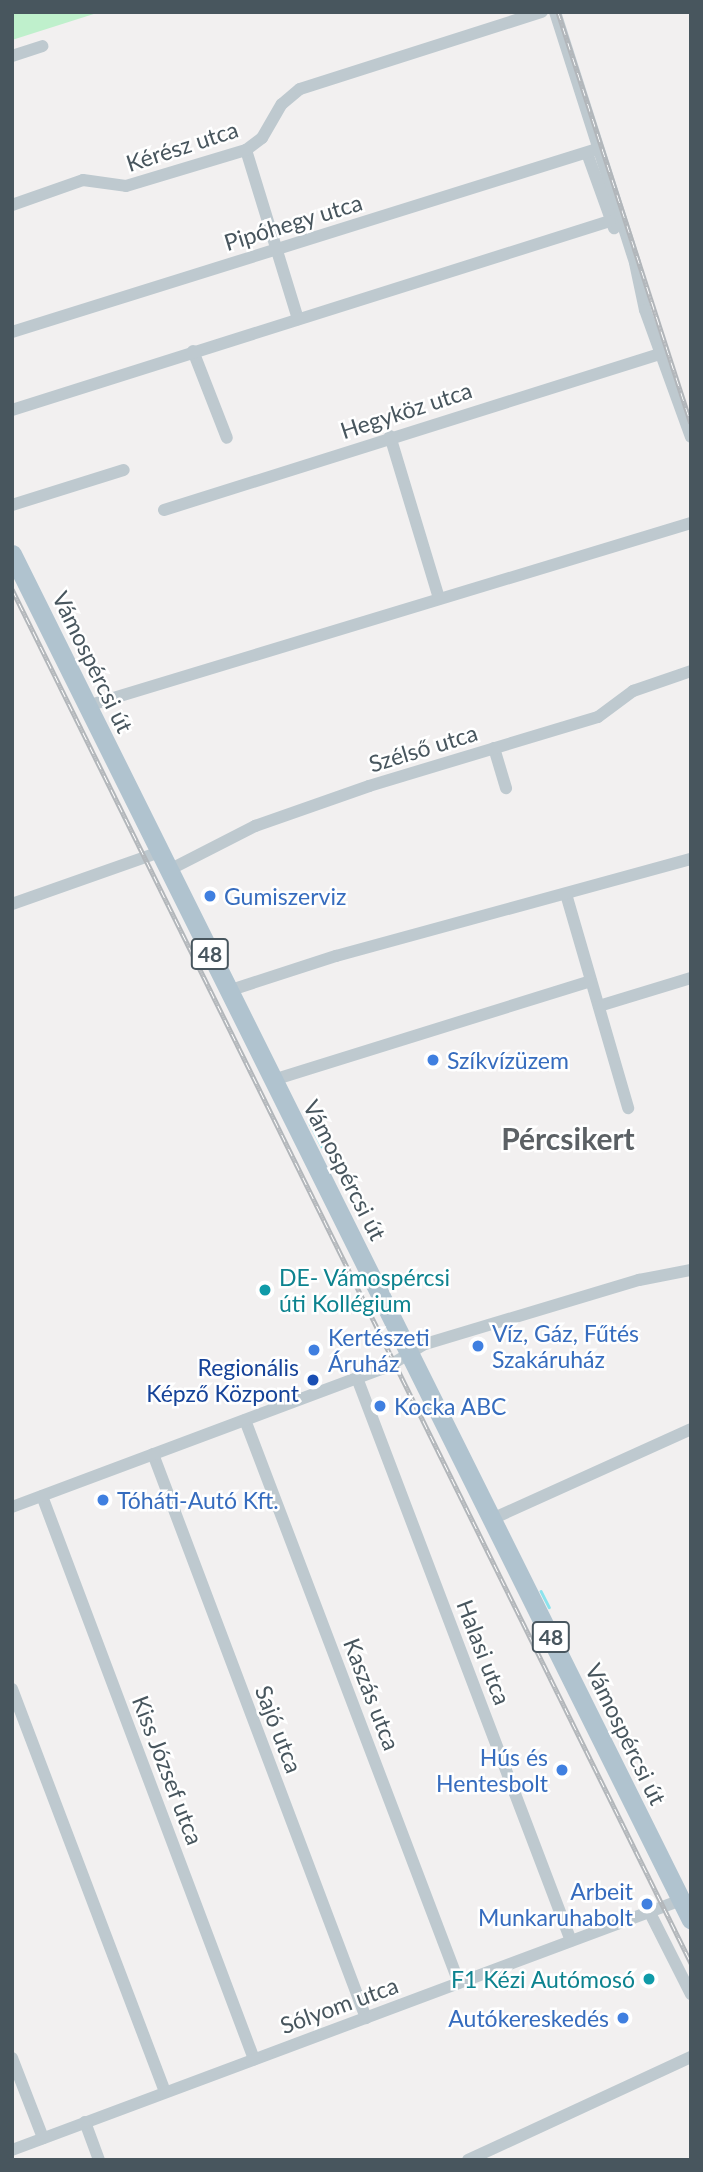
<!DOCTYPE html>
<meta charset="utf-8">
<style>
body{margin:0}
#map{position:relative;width:703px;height:2172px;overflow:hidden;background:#f2f0f0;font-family:Lato,sans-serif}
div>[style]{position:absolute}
.green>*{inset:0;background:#bff0cc}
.stream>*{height:2.5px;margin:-1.25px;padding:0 1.25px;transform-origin:1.25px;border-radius:1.25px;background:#8ce3ed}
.minor>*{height:12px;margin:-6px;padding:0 6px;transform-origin:6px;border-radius:6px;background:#bec9cf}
.primary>*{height:19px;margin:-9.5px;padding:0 9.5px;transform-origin:9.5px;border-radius:9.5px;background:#b0c3cf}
.rail>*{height:5px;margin-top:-2.5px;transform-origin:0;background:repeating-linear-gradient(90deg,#fff 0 8px,#b2b6ba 0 16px);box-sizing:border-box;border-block:2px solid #b2b6ba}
.dots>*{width:19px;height:19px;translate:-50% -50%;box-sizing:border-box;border:4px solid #fff;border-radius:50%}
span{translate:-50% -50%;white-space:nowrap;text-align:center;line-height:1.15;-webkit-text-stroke:5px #fff;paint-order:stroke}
.shield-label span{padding:2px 5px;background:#fff;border:2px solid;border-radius:5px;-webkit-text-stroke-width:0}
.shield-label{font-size:21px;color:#48565e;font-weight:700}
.street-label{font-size:23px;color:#48565e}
.shop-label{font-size:23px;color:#366cbe}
.left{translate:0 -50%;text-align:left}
.right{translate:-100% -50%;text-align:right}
.culture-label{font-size:23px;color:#0d838f}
.transit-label{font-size:23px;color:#164399}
.district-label{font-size:30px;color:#5c6165;font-weight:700}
.frame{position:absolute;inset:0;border:14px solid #48565e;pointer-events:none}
</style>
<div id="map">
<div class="green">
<i style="clip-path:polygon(12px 12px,100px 12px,12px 40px)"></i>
</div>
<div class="stream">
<i style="left:309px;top:1121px;width:28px;rotate:63deg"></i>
<i style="left:541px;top:1591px;width:18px;rotate:63deg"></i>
<i style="left:691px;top:1870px;width:14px;rotate:90deg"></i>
</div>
<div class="minor">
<i style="left:555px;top:12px;width:263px;rotate:72.3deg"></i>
<i style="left:635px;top:263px;width:48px;rotate:78deg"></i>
<i style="left:645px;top:310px;width:135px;rotate:70.1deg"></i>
<i style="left:12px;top:56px;width:32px;rotate:-18deg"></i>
<i style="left:246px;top:150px;width:177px;rotate:72.9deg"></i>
<i style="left:587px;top:153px;width:80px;rotate:70.2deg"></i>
<i style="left:12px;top:205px;width:75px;rotate:-19.4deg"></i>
<i style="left:83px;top:180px;width:43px;rotate:7.9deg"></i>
<i style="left:126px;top:186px;width:125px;rotate:-16.7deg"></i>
<i style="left:246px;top:150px;width:20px;rotate:-37deg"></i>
<i style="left:262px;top:138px;width:39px;rotate:-60deg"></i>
<i style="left:282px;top:104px;width:23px;rotate:-40deg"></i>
<i style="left:300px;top:89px;width:254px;rotate:-17.7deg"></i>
<i style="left:12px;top:332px;width:613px;rotate:-17.37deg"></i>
<i style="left:193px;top:351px;width:93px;rotate:68.7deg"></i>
<i style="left:12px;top:410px;width:627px;rotate:-17.54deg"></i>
<i style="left:390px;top:436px;width:169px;rotate:73.2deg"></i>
<i style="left:12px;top:505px;width:117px;rotate:-17.4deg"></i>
<i style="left:164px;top:510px;width:523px;rotate:-17.47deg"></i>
<i style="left:87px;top:706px;width:631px;rotate:-16.86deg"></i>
<i style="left:494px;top:748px;width:42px;rotate:73.3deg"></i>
<i style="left:169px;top:870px;width:97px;rotate:-27.1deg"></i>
<i style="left:255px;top:826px;width:121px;rotate:-19.3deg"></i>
<i style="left:369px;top:786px;width:239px;rotate:-16.8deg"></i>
<i style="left:598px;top:717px;width:44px;rotate:-36.6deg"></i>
<i style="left:633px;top:691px;width:61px;rotate:-19deg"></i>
<i style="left:566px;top:894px;width:223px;rotate:73.8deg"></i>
<i style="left:12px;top:904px;width:157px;rotate:-19.4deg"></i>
<i style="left:228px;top:991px;width:114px;rotate:-18deg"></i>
<i style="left:336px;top:956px;width:368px;rotate:-15.3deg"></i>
<i style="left:599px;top:1006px;width:96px;rotate:-16.9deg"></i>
<i style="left:273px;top:1080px;width:333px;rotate:-17.3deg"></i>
<i style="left:357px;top:1378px;width:602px;rotate:69.19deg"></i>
<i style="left:245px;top:1420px;width:602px;rotate:69.19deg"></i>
<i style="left:153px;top:1454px;width:603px;rotate:69.31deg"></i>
<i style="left:42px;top:1496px;width:602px;rotate:69.37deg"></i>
<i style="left:12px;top:1507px;width:403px;rotate:-20.5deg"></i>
<i style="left:389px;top:1366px;width:39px;rotate:-32deg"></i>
<i style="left:422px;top:1345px;width:227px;rotate:-16.7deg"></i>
<i style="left:639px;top:1280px;width:53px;rotate:-10.9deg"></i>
<i style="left:492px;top:1519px;width:218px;rotate:-24.3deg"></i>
<i style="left:12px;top:1689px;width:431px;rotate:69.2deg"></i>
<i style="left:650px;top:1913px;width:91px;rotate:63.2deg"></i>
<i style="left:12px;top:2058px;width:86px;rotate:68.8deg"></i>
<i style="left:85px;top:2122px;width:40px;rotate:69.8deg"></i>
<i style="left:12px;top:2150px;width:714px;rotate:-20.49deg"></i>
<i style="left:468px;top:2160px;width:246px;rotate:-24.8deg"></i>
</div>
<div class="primary">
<i style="left:12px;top:554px;width:1525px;rotate:63.57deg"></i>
</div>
<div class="rail">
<i style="left:558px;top:12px;width:432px;rotate:72.1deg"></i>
<i style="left:12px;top:589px;width:1533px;rotate:63.7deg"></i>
</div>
<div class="dots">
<i style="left:210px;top:896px;background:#3f7fe0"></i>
<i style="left:433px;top:1060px;background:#3f7fe0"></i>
<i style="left:265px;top:1290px;background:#0f9aa8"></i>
<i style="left:478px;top:1346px;background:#3f7fe0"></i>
<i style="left:314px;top:1350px;background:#3f7fe0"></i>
<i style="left:313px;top:1380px;background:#1a4fb4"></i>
<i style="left:380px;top:1406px;background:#3f7fe0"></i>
<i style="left:103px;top:1500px;background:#3f7fe0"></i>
<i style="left:562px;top:1770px;background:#3f7fe0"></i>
<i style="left:647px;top:1904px;background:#3f7fe0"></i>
<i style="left:649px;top:1979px;background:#0f9aa8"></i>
<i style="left:623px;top:2018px;background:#3f7fe0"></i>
</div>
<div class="shield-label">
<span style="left:210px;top:954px">48</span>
<span style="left:551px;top:1637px">48</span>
</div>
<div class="street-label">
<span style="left:182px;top:146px;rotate:-18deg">Kérész utca</span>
<span style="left:293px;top:222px;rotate:-17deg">Pipóhegy utca</span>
<span style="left:406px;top:410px;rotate:-18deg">Hegyköz utca</span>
<span style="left:93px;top:662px;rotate:64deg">Vámospércsi út</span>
<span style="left:423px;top:748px;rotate:-17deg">Szélső utca</span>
<span style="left:345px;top:1170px;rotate:63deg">Vámospércsi út</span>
<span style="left:484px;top:1652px;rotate:69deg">Halasi utca</span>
<span style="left:372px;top:1694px;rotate:69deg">Kaszás utca</span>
<span style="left:279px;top:1729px;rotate:69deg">Sajó utca</span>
<span style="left:626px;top:1734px;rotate:64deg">Vámospércsi út</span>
<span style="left:168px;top:1770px;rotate:69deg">Kiss József utca</span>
<span style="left:339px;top:2005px;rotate:-20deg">Sólyom utca</span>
</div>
<div class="shop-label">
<span class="left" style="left:224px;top:896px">Gumiszerviz</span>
<span class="left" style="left:447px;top:1060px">Szíkvízüzem</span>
<span class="left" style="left:492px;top:1346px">Víz, Gáz, Fűtés<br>Szakáruház</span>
<span class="left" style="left:328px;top:1350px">Kertészeti<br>Áruház</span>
<span class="left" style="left:394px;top:1406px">Kocka ABC</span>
<span class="left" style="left:117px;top:1500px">Tóháti-Autó Kft.</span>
<span class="right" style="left:548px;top:1770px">Hús és<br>Hentesbolt</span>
<span class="right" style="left:633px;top:1904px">Arbeit<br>Munkaruhabolt</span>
<span class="right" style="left:609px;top:2018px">Autókereskedés</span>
</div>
<div class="culture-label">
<span class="left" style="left:279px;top:1290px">DE- Vámospércsi<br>úti Kollégium</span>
<span class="right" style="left:635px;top:1979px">F1 Kézi Autómosó</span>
</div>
<div class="transit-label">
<span class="right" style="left:299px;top:1380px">Regionális<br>Képző Központ</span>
</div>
<div class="district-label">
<span style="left:568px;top:1138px">Pércsikert</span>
</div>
<div class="frame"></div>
</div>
